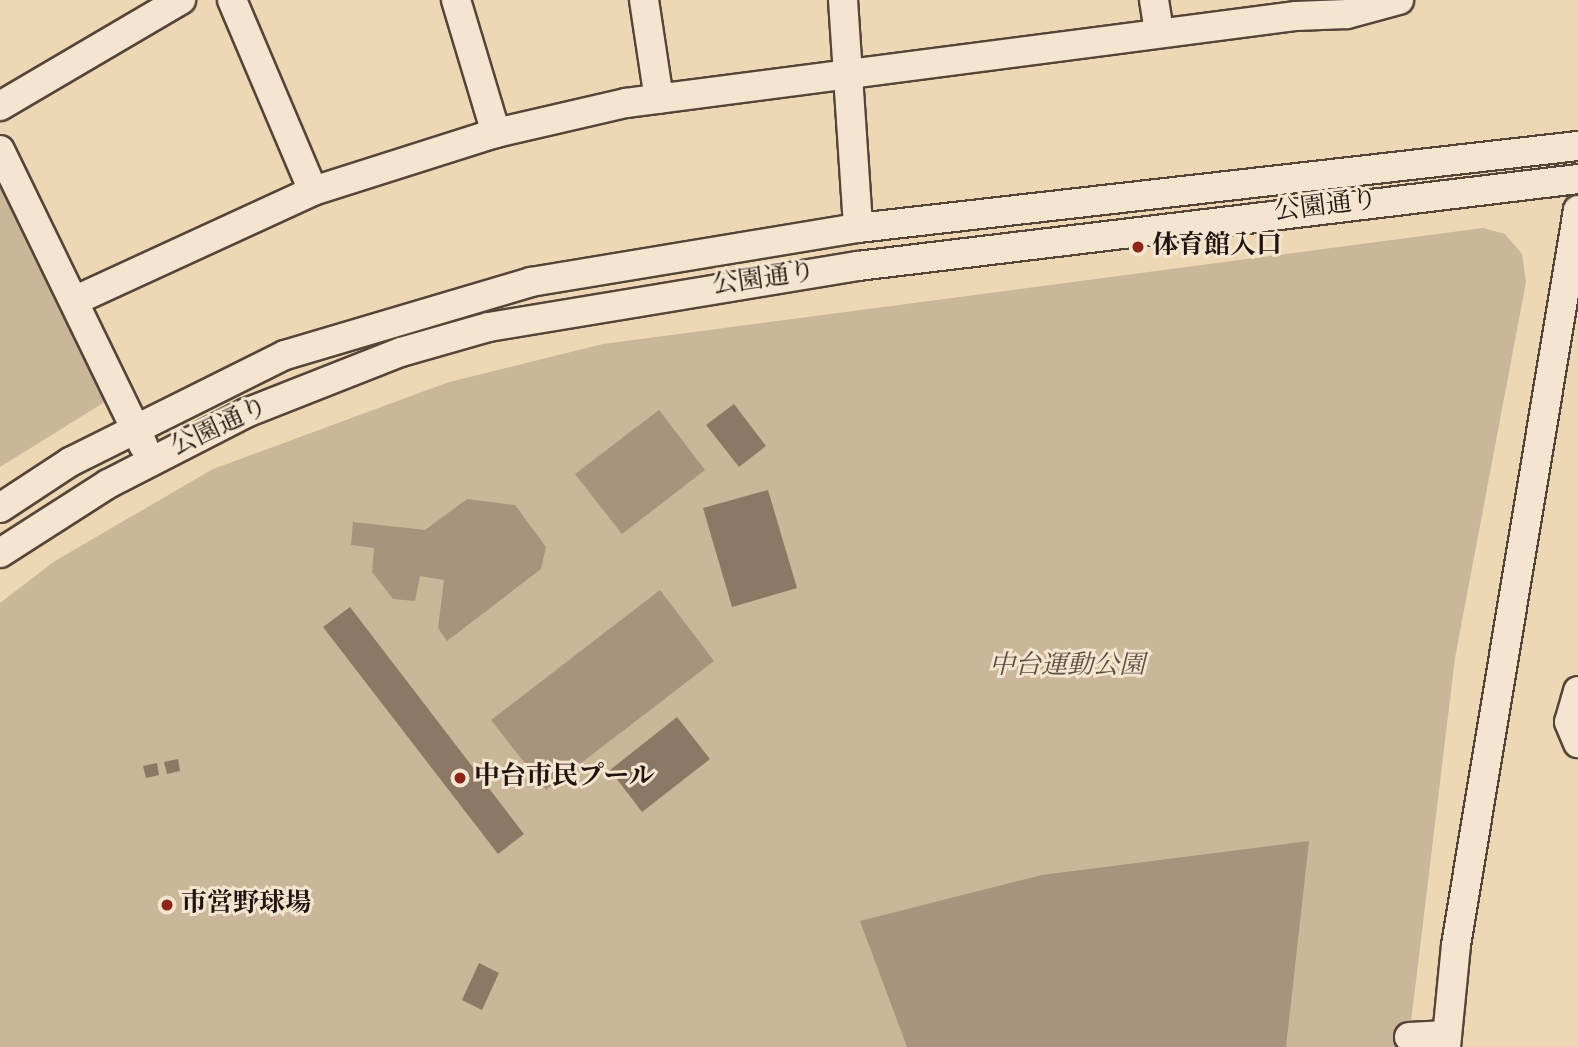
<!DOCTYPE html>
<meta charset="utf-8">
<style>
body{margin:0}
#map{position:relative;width:1578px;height:1047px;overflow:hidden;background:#edd7b5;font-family:Vollkorn,"Noto Serif JP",serif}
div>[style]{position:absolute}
.green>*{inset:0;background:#cab699}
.water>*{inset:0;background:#a8947c}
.building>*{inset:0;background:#8c7965}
.roads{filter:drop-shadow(2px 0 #554438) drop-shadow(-2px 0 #554438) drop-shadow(0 2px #554438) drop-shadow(0 -2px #554438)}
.minor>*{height:28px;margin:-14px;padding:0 14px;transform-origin:14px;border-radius:14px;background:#f3e5cf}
.dots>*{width:19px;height:19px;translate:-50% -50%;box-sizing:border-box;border:4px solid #f3e5cf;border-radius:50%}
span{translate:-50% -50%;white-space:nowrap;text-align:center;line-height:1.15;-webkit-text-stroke:6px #f3e5cf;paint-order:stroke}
.street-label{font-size:26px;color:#22130e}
.poi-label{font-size:26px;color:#22130e;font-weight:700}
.left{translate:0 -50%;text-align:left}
.park-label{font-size:26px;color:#5d4c3f;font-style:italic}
</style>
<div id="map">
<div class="green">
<i style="clip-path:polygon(0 180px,108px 400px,0 467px)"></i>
<i style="clip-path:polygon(1483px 228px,1505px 234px,1522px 254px,1526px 282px,1455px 658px,1408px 1047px,0 1047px,0 603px,55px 561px,213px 469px,449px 382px,603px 344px)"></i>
</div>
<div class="water">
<i style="clip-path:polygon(659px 410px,705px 470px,622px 534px,575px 474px)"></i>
<i style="clip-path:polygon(467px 499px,515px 505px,546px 547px,541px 569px,447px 641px,438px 628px,444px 580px,420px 576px,415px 601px,393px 599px,372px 572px,374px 548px,351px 545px,353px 522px,425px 530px)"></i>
<i style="clip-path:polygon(660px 590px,714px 661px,546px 790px,491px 720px)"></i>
<i style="clip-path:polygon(1309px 841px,1286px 1047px,907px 1047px,860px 921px,1042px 875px)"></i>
</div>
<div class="building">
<i style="clip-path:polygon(734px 404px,766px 446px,739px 467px,706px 425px)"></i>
<i style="clip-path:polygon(768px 490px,797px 588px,732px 607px,703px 508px)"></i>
<i style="clip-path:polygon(350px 607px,524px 834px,498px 854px,323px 627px)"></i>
<i style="clip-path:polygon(677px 717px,710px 759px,642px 812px,610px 770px)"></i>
<i style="clip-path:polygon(178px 759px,180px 771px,167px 774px,164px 762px)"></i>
<i style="clip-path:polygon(157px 763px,159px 775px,146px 778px,143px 766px)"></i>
<i style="clip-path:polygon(479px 963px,499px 973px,482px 1010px,462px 1000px)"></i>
</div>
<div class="roads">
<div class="minor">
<i style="left:232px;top:0;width:207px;rotate:67deg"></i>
<i style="left:456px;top:0;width:139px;rotate:73.3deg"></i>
<i style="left:644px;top:0;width:100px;rotate:81.4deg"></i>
<i style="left:843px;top:0;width:228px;rotate:86.2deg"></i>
<i style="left:1154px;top:0;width:33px;rotate:81deg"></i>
<i style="left:0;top:106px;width:210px;rotate:-30.4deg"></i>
<i style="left:0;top:150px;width:328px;rotate:64.1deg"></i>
<i style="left:76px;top:300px;width:261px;rotate:-24.7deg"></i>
<i style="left:313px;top:191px;width:192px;rotate:-17.6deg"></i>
<i style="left:496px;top:133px;width:133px;rotate:-13deg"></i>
<i style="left:626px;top:103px;width:676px;rotate:-7.4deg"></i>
<i style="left:1296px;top:16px;width:51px;rotate:-2.2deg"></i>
<i style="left:1347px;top:14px;width:54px;rotate:-15.1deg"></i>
<i style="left:0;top:508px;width:84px;rotate:-33.3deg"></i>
<i style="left:70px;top:462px;width:240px;rotate:-26.5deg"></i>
<i style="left:285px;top:355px;width:257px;rotate:-16.5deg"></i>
<i style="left:531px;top:282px;width:331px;rotate:-9.4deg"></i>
<i style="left:858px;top:228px;width:725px;rotate:-6.5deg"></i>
<i style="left:0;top:553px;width:128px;rotate:-32.6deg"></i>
<i style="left:108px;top:484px;width:155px;rotate:-27.2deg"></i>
<i style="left:246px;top:413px;width:167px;rotate:-21.5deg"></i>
<i style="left:401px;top:352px;width:91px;rotate:-15.9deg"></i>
<i style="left:489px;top:327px;width:374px;rotate:-9.4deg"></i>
<i style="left:858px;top:266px;width:725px;rotate:-6.89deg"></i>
<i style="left:1578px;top:691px;width:32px;rotate:106deg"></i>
<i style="left:1569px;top:722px;width:23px;rotate:67deg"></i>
<i style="left:1409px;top:1037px;width:38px;rotate:-3deg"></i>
<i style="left:1446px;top:1047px;width:102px;rotate:-84.4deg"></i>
<i style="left:1456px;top:945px;width:745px;rotate:-80.58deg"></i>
</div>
</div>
<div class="dots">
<i style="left:1138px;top:247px;background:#8f2418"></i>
<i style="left:460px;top:778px;background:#8f2418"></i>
<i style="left:167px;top:905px;background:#8f2418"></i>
</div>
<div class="street-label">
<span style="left:1326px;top:207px;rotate:-7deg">公園通り</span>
<span style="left:764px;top:280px;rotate:-8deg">公園通り</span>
<span style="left:220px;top:428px;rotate:-25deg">公園通り</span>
</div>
<div class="poi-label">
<span class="left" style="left:1152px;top:247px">体育館入口</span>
<span class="left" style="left:474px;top:778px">中台市民プール</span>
<span class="left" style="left:181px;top:905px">市営野球場</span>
</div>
<div class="park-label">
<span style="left:1067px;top:667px">中台運動公園</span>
</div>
</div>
